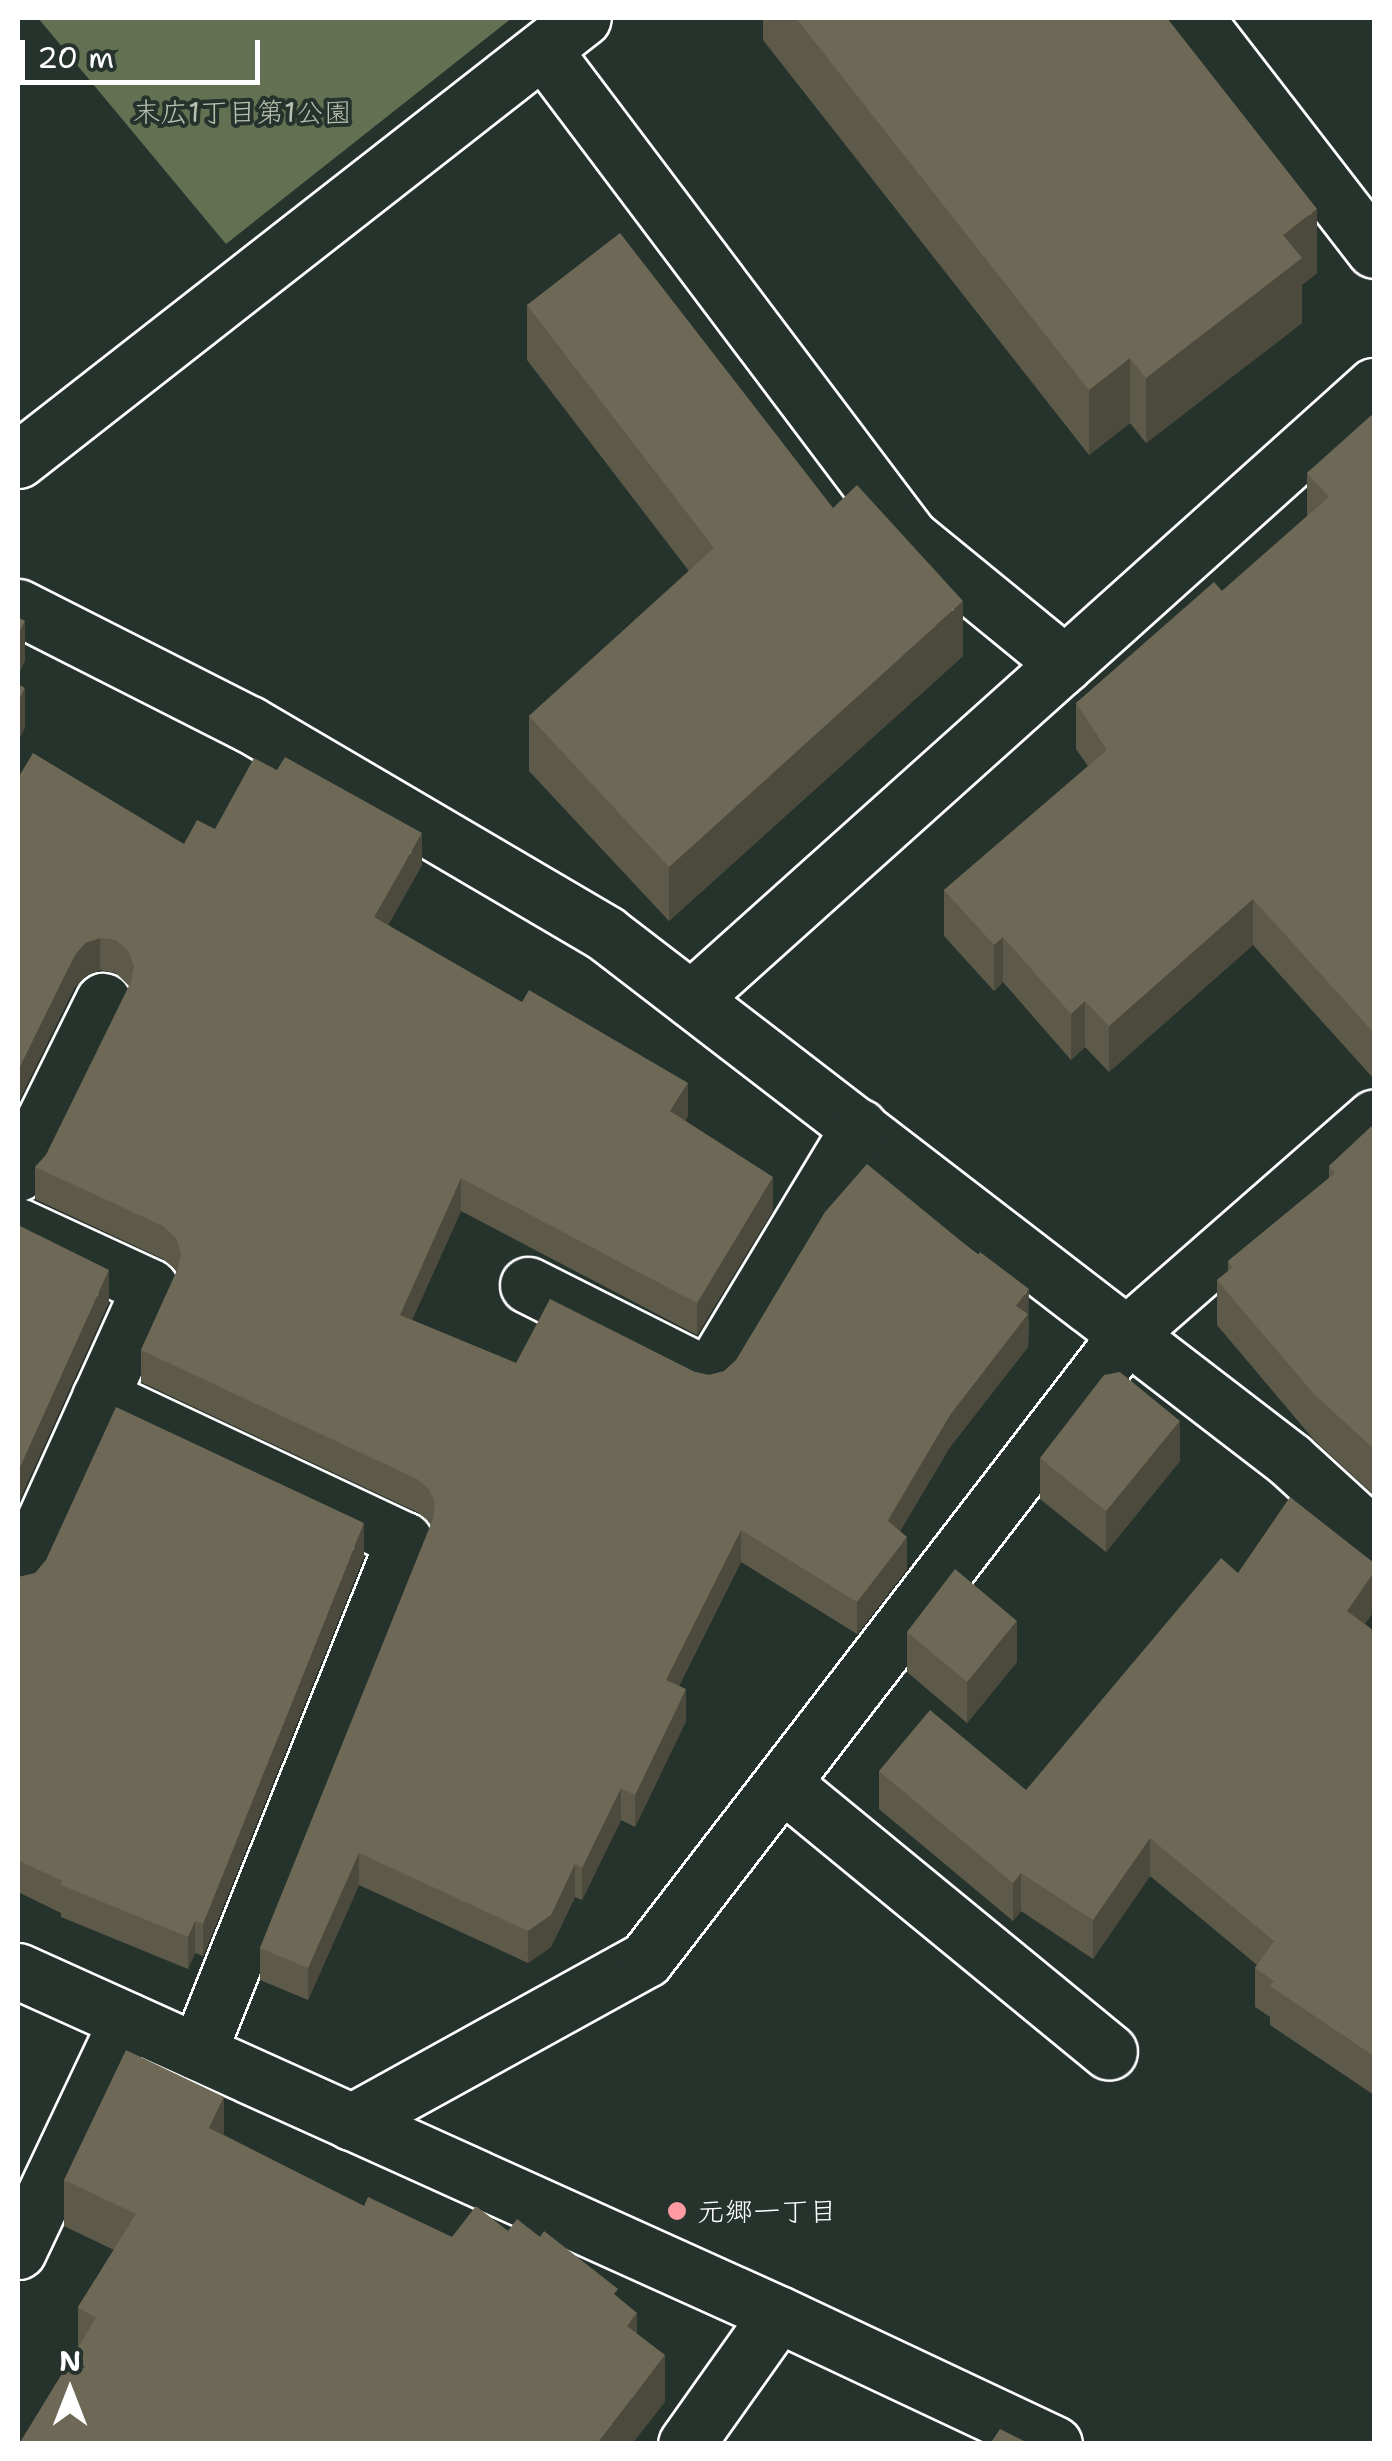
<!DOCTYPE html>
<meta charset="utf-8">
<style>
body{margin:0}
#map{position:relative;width:1392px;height:2461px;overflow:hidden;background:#26332d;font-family:"Shantell Sans","Klee One",sans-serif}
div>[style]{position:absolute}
.green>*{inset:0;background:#637051}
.roads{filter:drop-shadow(2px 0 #fff) drop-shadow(-2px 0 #fff) drop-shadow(0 2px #fff) drop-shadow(0 -2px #fff)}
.minor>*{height:55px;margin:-27.5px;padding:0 27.5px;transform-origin:27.5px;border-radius:27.5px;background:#26332d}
.wall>*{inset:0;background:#5e5a4a}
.shaded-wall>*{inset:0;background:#4c4a3c}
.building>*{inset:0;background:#6d6956}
.dots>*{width:28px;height:28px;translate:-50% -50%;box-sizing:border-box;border:5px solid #26332d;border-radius:50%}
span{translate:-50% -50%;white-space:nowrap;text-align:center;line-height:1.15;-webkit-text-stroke:8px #26332d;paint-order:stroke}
.park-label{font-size:28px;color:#b9bfb1}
.poi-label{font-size:28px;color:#fff}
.left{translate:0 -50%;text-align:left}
.frame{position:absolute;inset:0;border:20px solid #fff;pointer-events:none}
.north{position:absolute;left:20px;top:2341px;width:100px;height:100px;-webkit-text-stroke:8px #26332d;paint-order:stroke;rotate:0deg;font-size:28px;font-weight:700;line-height:40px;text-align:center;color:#fff}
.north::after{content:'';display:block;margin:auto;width:35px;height:45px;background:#fff;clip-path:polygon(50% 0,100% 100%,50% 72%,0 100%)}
.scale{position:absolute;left:20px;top:40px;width:240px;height:45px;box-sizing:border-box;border:5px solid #fff;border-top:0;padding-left:12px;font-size:30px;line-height:35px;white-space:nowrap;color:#fff;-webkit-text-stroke:8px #26332d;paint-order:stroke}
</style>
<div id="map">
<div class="green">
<i style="clip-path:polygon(38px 18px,512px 18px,226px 244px)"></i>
</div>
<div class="roads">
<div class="minor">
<i style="left:1195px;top:18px;width:293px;rotate:52.3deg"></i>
<i style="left:543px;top:50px;width:610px;rotate:53deg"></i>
<i style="left:910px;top:537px;width:200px;rotate:39.3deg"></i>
<i style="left:18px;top:460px;width:717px;rotate:-38.04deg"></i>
<i style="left:18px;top:607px;width:259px;rotate:26.9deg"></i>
<i style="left:249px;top:724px;width:413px;rotate:30.4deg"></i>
<i style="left:605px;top:933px;width:864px;rotate:37.57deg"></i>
<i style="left:1290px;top:1460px;width:114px;rotate:42.5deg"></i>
<i style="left:691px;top:999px;width:918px;rotate:-41.91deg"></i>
<i style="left:18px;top:1173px;width:192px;rotate:-63.7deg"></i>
<i style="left:18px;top:1226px;width:145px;rotate:24.8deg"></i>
<i style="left:150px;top:1287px;width:320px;rotate:114.3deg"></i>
<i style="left:528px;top:1285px;width:203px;rotate:26.7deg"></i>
<i style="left:709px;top:1376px;width:291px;rotate:-58.9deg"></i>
<i style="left:100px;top:1397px;width:336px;rotate:25.2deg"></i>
<i style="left:404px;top:1540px;width:552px;rotate:111.92deg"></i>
<i style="left:782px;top:1783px;width:423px;rotate:39.4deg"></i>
<i style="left:18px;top:1971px;width:834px;rotate:24.29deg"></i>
<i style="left:778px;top:2314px;width:305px;rotate:25.2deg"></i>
<i style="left:351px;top:2122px;width:337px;rotate:-28.9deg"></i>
<i style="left:646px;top:1959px;width:790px;rotate:-52.4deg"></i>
<i style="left:1128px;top:1333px;width:327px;rotate:-41.2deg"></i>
<i style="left:18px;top:2251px;width:255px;rotate:-64.7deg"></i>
<i style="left:686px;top:2444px;width:159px;rotate:-54.7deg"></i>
</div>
</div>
<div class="wall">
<i style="clip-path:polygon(763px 18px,1167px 18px,1317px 273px,1302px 285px,1302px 323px,1146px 443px,1130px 423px,1089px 455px,763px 40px)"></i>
<i style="clip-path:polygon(527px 305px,833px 508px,963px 656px,669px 921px,529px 771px,529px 716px,689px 571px,527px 360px)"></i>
<i style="clip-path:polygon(1374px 413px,1374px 1079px,1253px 945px,1109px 1072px,1085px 1047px,1071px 1060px,1003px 982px,994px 991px,944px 936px,944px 890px,1088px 766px,1076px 749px,1076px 703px,1222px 591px,1307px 516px,1307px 473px)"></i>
<i style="clip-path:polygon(18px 778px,184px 844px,215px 829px,422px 865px,388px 925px,688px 1116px,685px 1120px,773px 1210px,697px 1335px,461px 1211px,412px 1320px,516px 1363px,695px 1372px,709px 1375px,1029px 1321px,1028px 1347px,950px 1447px,900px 1531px,907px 1569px,857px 1634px,741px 1562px,679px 1686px,686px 1721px,635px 1827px,621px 1820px,582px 1900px,575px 1897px,551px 1947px,528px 1963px,359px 1885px,308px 2000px,260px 1980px,260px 1948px,431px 1525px,429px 1521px,417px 1512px,141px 1382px,141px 1350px,177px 1272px,176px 1270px,163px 1259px,35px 1199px,35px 1167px,46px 1155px,129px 986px,116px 973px,100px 970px,85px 976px,75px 987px)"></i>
<i style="clip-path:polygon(1374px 1124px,1374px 1495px,1314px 1440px,1217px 1325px,1217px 1280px,1228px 1271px,1228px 1261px,1329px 1178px,1329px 1166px)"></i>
<i style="clip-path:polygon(1040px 1458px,1180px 1461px,1106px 1552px,1040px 1499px)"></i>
<i style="clip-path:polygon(364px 1556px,203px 1956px,195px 1953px,188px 1969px,61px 1917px,61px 1913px,18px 1892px,18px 1577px)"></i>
<i style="clip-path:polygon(1374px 1563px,1374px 1611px,1365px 1624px,1374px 1631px,1374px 2095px,1270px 2025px,1270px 2017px,1255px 2007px,1255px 1968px,1257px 1965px,1150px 1876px,1093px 1959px,1021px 1911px,1013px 1921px,879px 1809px,879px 1771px,1026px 1790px,1238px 1573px)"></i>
<i style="clip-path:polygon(907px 1632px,1017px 1662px,967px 1723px,907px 1672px)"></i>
<i style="clip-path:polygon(224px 2135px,364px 2206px,452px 2237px,508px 2231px,618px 2298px,637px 2334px,665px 2402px,78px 2347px,78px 2307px,114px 2250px,64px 2226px,64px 2180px)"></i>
</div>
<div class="shaded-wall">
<i style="clip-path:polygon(1317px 209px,1317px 273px,1302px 285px,1302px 323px,1146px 443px,1146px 378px,1283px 235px)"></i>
<i style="clip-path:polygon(1130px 358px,1130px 423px,1089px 455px,1089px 390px)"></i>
<i style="clip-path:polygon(963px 601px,963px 656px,669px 921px,669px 867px)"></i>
<i style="clip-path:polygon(25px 621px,25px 661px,19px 674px,18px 698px,18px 635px)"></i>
<i style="clip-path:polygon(25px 688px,25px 728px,18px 742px,18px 702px)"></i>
<i style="clip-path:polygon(422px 833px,422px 865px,374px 949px,374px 917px)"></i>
<i style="clip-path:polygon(1253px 899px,1253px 945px,1109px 1072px,1109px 1026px)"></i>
<i style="clip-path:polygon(1003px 937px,1003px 982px,994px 991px,994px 945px)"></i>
<i style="clip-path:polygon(100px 938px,100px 970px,85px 976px,75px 987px,18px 1103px,18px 1071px,75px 955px,85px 943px)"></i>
<i style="clip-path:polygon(1085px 1001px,1085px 1047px,1071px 1060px,1071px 1014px)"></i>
<i style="clip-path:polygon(688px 1083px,688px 1116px,670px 1143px,670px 1111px)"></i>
<i style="clip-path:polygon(773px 1177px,773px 1210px,697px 1335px,697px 1303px)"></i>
<i style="clip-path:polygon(461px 1178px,461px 1211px,400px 1347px,400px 1315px)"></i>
<i style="clip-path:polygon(109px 1270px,109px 1302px,18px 1504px,18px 1472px)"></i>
<i style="clip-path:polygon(1029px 1289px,1028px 1347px,950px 1447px,890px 1548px,888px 1521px,950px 1415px,1016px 1306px)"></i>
<i style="clip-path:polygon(1180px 1421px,1180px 1461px,1106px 1552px,1106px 1511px)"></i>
<i style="clip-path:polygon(364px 1523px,364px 1556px,203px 1956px,203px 1924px)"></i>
<i style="clip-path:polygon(741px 1530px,741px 1562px,666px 1712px,666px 1680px)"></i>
<i style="clip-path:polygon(907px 1537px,907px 1569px,857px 1634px,857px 1602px)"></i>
<i style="clip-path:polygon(1374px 1572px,1374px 1611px,1347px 1649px,1347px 1611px)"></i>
<i style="clip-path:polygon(1017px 1621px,1017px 1662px,967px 1723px,967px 1682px)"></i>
<i style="clip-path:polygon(686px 1689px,686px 1721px,635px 1827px,635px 1795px)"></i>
<i style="clip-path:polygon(621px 1788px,621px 1820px,582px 1900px,582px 1868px)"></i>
<i style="clip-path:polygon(1150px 1838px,1150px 1876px,1093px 1959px,1093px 1920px)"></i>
<i style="clip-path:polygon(359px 1853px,359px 1885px,308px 2000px,308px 1968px)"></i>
<i style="clip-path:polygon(575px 1864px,575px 1897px,551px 1947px,528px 1963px,528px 1931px)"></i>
<i style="clip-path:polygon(1021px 1873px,1021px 1911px,1013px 1921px,1013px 1883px)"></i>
<i style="clip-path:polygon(195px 1921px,195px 1953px,188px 1969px,188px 1937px)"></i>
<i style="clip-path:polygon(224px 2097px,224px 2143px,209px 2128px)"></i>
<i style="clip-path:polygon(637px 2313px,637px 2359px,627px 2326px)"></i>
<i style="clip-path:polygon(665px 2355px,665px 2402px,632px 2444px,597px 2444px)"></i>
</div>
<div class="building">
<i style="clip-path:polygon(796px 18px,1167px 18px,1317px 209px,1283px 235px,1302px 258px,1146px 378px,1130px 358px,1089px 390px)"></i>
<i style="clip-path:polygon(620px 233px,833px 508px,857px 485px,963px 601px,669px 867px,529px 716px,714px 548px,527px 305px)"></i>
<i style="clip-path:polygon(1374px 413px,1374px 1033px,1253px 899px,1109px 1026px,1085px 1001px,1071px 1014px,1003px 937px,994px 945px,944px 890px,1107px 750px,1076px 703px,1214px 582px,1222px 591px,1329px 497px,1307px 473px)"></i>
<i style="clip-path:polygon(18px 617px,25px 621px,18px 635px)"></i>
<i style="clip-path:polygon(18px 684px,25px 688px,18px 702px)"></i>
<i style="clip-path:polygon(33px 753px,184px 844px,197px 820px,215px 829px,254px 758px,277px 770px,285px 757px,422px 833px,374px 917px,522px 1002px,529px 990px,688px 1083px,670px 1111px,773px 1177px,697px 1303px,461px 1178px,400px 1315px,516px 1363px,550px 1299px,695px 1372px,709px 1375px,724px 1371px,736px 1360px,825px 1212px,867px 1164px,978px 1255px,980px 1252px,1029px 1289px,1016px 1306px,1028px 1314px,950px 1415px,890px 1516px,888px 1521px,907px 1537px,857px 1602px,741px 1530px,666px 1680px,686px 1689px,635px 1795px,621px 1788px,582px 1868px,575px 1864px,551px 1915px,528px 1931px,359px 1853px,308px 1968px,260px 1948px,433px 1519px,435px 1503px,429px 1489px,417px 1479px,141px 1350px,178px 1268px,181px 1253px,176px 1238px,163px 1226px,35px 1167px,46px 1155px,131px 982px,134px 966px,128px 951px,116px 940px,100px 938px,85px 943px,75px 955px,18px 1071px,18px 778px)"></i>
<i style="clip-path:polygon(1374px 1124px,1374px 1449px,1314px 1394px,1217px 1280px,1232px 1268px,1228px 1261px,1335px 1173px,1329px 1166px)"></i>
<i style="clip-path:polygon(18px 1225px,109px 1270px,18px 1472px)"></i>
<i style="clip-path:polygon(1120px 1372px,1180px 1421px,1106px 1511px,1040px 1458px,1104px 1375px)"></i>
<i style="clip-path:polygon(116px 1407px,364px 1523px,203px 1924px,195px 1921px,188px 1937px,61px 1885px,62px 1881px,18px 1860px,18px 1577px,35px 1573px,46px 1560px)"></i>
<i style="clip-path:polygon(1290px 1497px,1374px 1563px,1374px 1572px,1347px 1611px,1374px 1631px,1374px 2056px,1270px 1986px,1274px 1981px,1255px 1968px,1274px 1941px,1150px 1838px,1093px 1920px,1021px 1873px,1013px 1883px,879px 1771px,930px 1710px,1026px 1790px,1221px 1558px,1238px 1573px)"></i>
<i style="clip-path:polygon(955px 1569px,1017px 1621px,967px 1682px,907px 1632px)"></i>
<i style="clip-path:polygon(126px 2050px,224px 2097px,209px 2128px,364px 2206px,368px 2197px,452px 2237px,476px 2206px,508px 2231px,517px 2219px,540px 2237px,544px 2231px,618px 2289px,614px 2294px,637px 2313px,627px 2326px,665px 2355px,597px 2444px,19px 2444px,96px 2318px,78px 2307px,136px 2214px,64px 2180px)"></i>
<i style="clip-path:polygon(1000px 2429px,1030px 2444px,990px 2444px)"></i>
</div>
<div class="dots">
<i style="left:677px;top:2211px;background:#ff9aa2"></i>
</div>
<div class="park-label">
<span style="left:242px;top:112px">末広1丁目第1公園</span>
</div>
<div class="poi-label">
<span class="left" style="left:697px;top:2211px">元郷一丁目</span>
</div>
<div class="frame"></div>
<div class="north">N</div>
<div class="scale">20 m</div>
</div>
